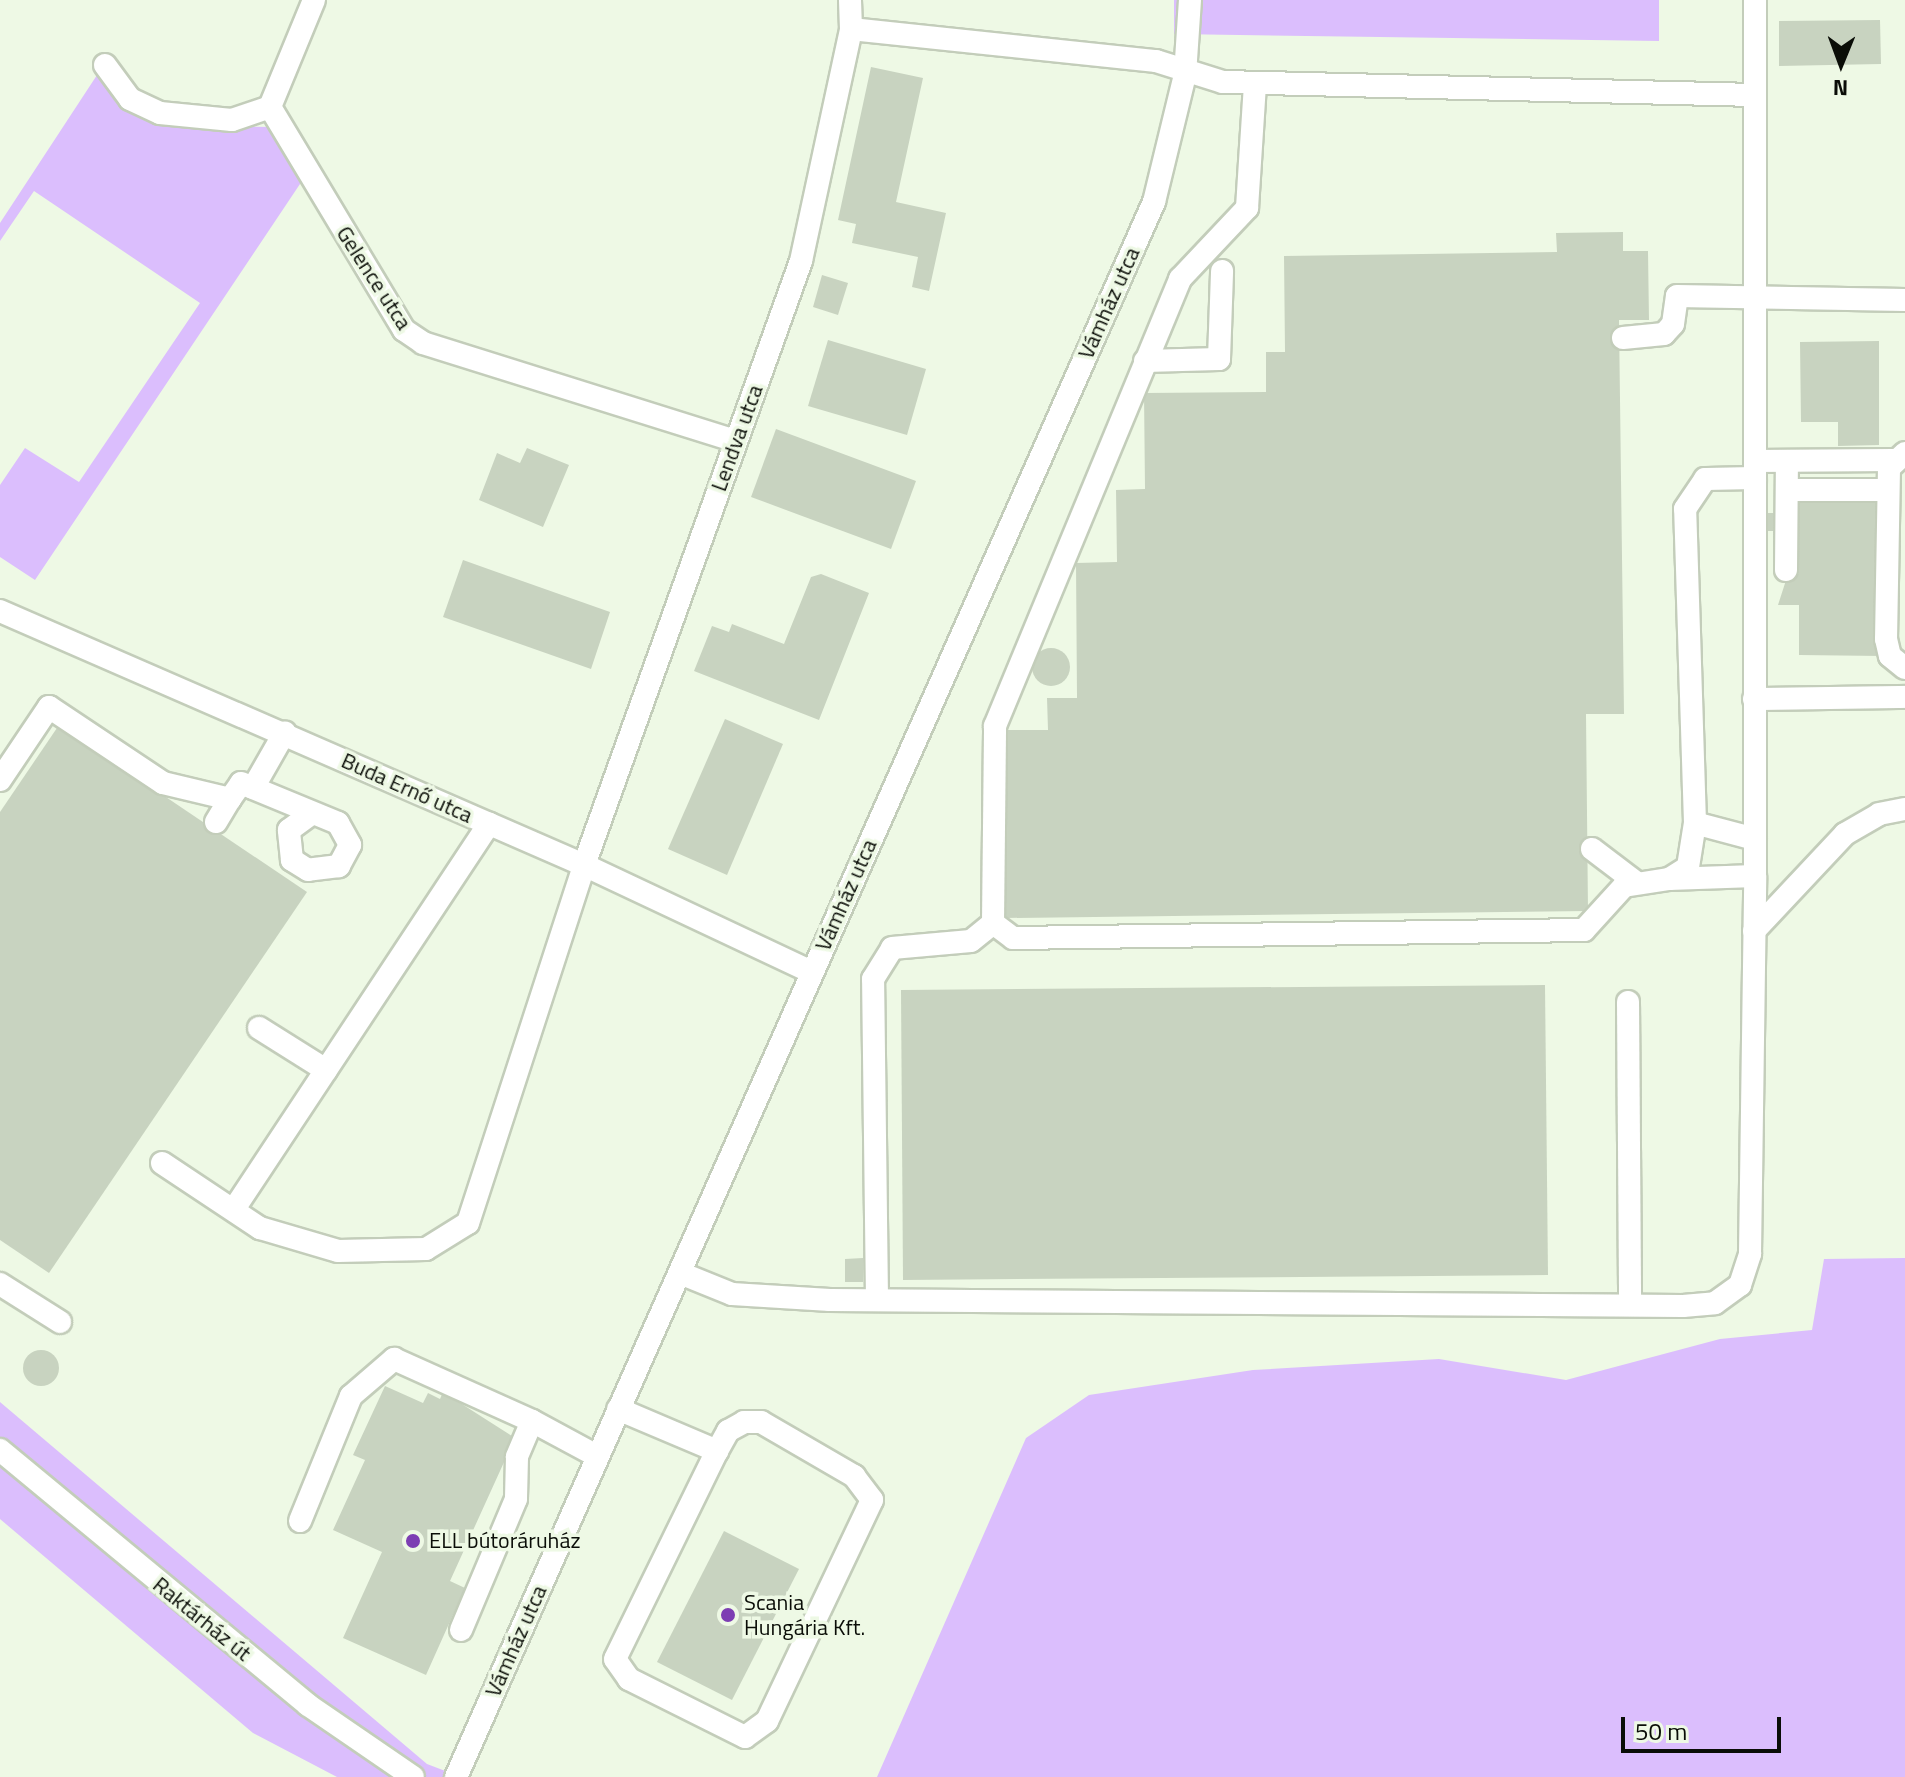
<!DOCTYPE html>
<meta charset="utf-8">
<style>
body{margin:0}
#map{position:relative;width:1905px;height:1777px;overflow:hidden;background:#eef9e5;font-family:"Titillium Web",sans-serif}
div>[style]{position:absolute}
.green>*{inset:0;background:#dbbefd}
.building>*{inset:0;background:#c8d3c0}
.round{border-radius:50%}
.roads{filter:drop-shadow(2px 0 #c3cdba) drop-shadow(-2px 0 #c3cdba) drop-shadow(0 2px #c3cdba) drop-shadow(0 -2px #c3cdba)}
.minor>*{height:22px;margin:-11px;padding:0 11px;transform-origin:11px;border-radius:11px;background:#fff}
.dots>*{width:22px;height:22px;translate:-50% -50%;box-sizing:border-box;border:4px solid #eef9e5;border-radius:50%}
span{translate:-50% -50%;white-space:nowrap;text-align:center;line-height:1.15;-webkit-text-stroke:7px #eef9e5;paint-order:stroke}
.street-label{font-size:22px;color:#0a0d07}
.poi-label{font-size:22px;color:#0a0d07}
.left{translate:0 -50%;text-align:left}
.north{position:absolute;left:1801px;top:24px;width:80px;height:80px;-webkit-text-stroke:6px #eef9e5;paint-order:stroke;rotate:181deg;font-size:22px;font-weight:700;line-height:32px;text-align:center;color:#0a0d07}
.north::after{content:'';display:block;margin:auto;width:28px;height:36px;background:#0a0d07;clip-path:polygon(50% 0,100% 100%,50% 72%,0 100%)}
.scale{position:absolute;left:1621px;top:1717px;width:160px;height:36px;box-sizing:border-box;border:4px solid #0a0d07;border-top:0;padding-left:10px;font-size:24px;line-height:28px;white-space:nowrap;color:#0a0d07;-webkit-text-stroke:6px #eef9e5;paint-order:stroke}
</style>
<div id="map">
<div class="green">
<i style="clip-path:polygon(1174px 0,1659px 0,1659px 41px,1174px 34px)"></i>
<i style="clip-path:polygon(99px 72px,208px 126px,271px 127px,302px 181px,35px 580px,0 557px,0 485px,25px 448px,79px 482px,200px 303px,34px 191px,0 241px,0 223px)"></i>
<i style="clip-path:polygon(1905px 1258px,1905px 1777px,877px 1777px,1026px 1438px,1089px 1395px,1253px 1370px,1439px 1359px,1566px 1380px,1720px 1339px,1812px 1330px,1824px 1259px)"></i>
<i style="clip-path:polygon(0 1402px,427px 1764px,461px 1777px,337px 1777px,253px 1733px,0 1519px)"></i>
</div>
<div class="building">
<i style="clip-path:polygon(1880px 20px,1881px 64px,1779px 66px,1779px 21px)"></i>
<i style="clip-path:polygon(871px 67px,923px 78px,896px 202px,946px 213px,929px 291px,912px 287px,918px 257px,852px 243px,856px 224px,838px 220px)"></i>
<i style="clip-path:polygon(1623px 232px,1623px 251px,1648px 251px,1649px 320px,1619px 320px,1624px 714px,1586px 714px,1588px 911px,1006px 918px,1004px 730px,1048px 730px,1047px 698px,1077px 698px,1076px 563px,1117px 562px,1116px 490px,1145px 489px,1144px 393px,1266px 392px,1266px 352px,1285px 352px,1284px 256px,1557px 252px,1556px 233px)"></i>
<i style="clip-path:polygon(822px 275px,848px 283px,838px 315px,813px 307px)"></i>
<i style="clip-path:polygon(828px 340px,926px 369px,907px 435px,808px 406px)"></i>
<i style="clip-path:polygon(1879px 341px,1879px 445px,1838px 446px,1838px 422px,1801px 422px,1800px 342px)"></i>
<i style="clip-path:polygon(776px 429px,916px 481px,891px 549px,751px 497px)"></i>
<i style="clip-path:polygon(527px 448px,569px 465px,543px 527px,479px 500px,497px 453px,520px 463px)"></i>
<i style="clip-path:polygon(1799px 495px,1883px 496px,1882px 656px,1799px 655px,1799px 605px,1778px 605px,1788px 574px,1799px 574px)"></i>
<i style="clip-path:polygon(1765px 513px,1777px 513px,1776px 531px,1765px 531px)"></i>
<i style="clip-path:polygon(463px 560px,610px 612px,591px 669px,443px 617px)"></i>
<i style="clip-path:polygon(821px 574px,869px 593px,819px 720px,694px 671px,712px 626px,729px 632px,732px 624px,784px 644px,811px 577px)"></i>
<i class="round" style="left:1032px;top:648px;width:38px;height:38px"></i>
<i style="clip-path:polygon(725px 719px,783px 744px,727px 875px,668px 849px)"></i>
<i style="clip-path:polygon(59px 725px,307px 892px,49px 1273px,0 1240px,0 812px)"></i>
<i style="clip-path:polygon(1545px 985px,1548px 1275px,903px 1280px,901px 990px)"></i>
<i style="clip-path:polygon(863px 1258px,863px 1282px,845px 1282px,845px 1259px)"></i>
<i class="round" style="left:23px;top:1350px;width:36px;height:36px"></i>
<i style="clip-path:polygon(385px 1386px,423px 1403px,428px 1393px,440px 1399px,443px 1392px,515px 1438px,450px 1581px,465px 1588px,426px 1675px,343px 1638px,382px 1552px,333px 1530px,365px 1460px,353px 1455px)"></i>
<i style="clip-path:polygon(724px 1531px,799px 1569px,732px 1700px,657px 1662px)"></i>
</div>
<div class="roads">
<div class="minor">
<i style="left:314px;top:0;width:116px;rotate:112.4deg"></i>
<i style="left:270px;top:107px;width:260px;rotate:59deg"></i>
<i style="left:404px;top:330px;width:23px;rotate:34deg"></i>
<i style="left:423px;top:343px;width:328px;rotate:17.4deg"></i>
<i style="left:851px;top:29px;width:307px;rotate:6deg"></i>
<i style="left:1156px;top:61px;width:70px;rotate:17.4deg"></i>
<i style="left:1223px;top:82px;width:532px;rotate:1.4deg"></i>
<i style="left:105px;top:65px;width:42px;rotate:53.7deg"></i>
<i style="left:130px;top:99px;width:33px;rotate:25deg"></i>
<i style="left:160px;top:113px;width:72px;rotate:5.6deg"></i>
<i style="left:232px;top:120px;width:40px;rotate:-18.9deg"></i>
<i style="left:1623px;top:338px;width:41px;rotate:-5.6deg"></i>
<i style="left:1664px;top:334px;width:13px;rotate:-48deg"></i>
<i style="left:1673px;top:324px;width:28px;rotate:-82deg"></i>
<i style="left:1677px;top:296px;width:228px;rotate:1deg"></i>
<i style="left:1145px;top:361px;width:74px;rotate:-1.5deg"></i>
<i style="left:1219px;top:359px;width:88px;rotate:-88deg"></i>
<i style="left:1905px;top:453px;width:22px;rotate:137deg"></i>
<i style="left:1889px;top:468px;width:171px;rotate:91deg"></i>
<i style="left:1886px;top:639px;width:17px;rotate:77deg"></i>
<i style="left:1890px;top:656px;width:19px;rotate:39deg"></i>
<i style="left:1755px;top:461px;width:138px;rotate:-0.4deg"></i>
<i style="left:1787px;top:490px;width:101px"></i>
<i style="left:1786px;top:570px;width:109px;rotate:-89.5deg"></i>
<i style="left:0;top:611px;width:637px;rotate:23.51deg"></i>
<i style="left:584px;top:865px;width:251px;rotate:25.2deg"></i>
<i style="left:1754px;top:699px;width:151px;rotate:-0.8deg"></i>
<i style="left:0;top:780px;width:88px;rotate:-56.1deg"></i>
<i style="left:49px;top:707px;width:137px;rotate:33.7deg"></i>
<i style="left:163px;top:783px;width:69px;rotate:13.4deg"></i>
<i style="left:230px;top:799px;width:19px;rotate:-55deg"></i>
<i style="left:241px;top:783px;width:105px;rotate:22.4deg"></i>
<i style="left:338px;top:823px;width:25px;rotate:61deg"></i>
<i style="left:350px;top:845px;width:24px;rotate:118deg"></i>
<i style="left:339px;top:866px;width:31px;rotate:173deg"></i>
<i style="left:308px;top:870px;width:19px;rotate:-148deg"></i>
<i style="left:292px;top:860px;width:30px;rotate:-96deg"></i>
<i style="left:289px;top:830px;width:24px;rotate:-36deg"></i>
<i style="left:253px;top:788px;width:64px;rotate:-60.3deg"></i>
<i style="left:216px;top:822px;width:27px;rotate:-59deg"></i>
<i style="left:1755px;top:839px;width:62px;rotate:-165.1deg"></i>
<i style="left:1695px;top:823px;width:314px;rotate:-91.8deg"></i>
<i style="left:1685px;top:509px;width:36px;rotate:-56deg"></i>
<i style="left:1705px;top:479px;width:50px;rotate:-1.1deg"></i>
<i style="left:1592px;top:849px;width:53px;rotate:37.3deg"></i>
<i style="left:1669px;top:879px;width:86px;rotate:-2deg"></i>
<i style="left:993px;top:923px;width:197px;rotate:-89.4deg"></i>
<i style="left:995px;top:726px;width:484px;rotate:-67.5deg"></i>
<i style="left:1180px;top:279px;width:98px;rotate:-46.7deg"></i>
<i style="left:1247px;top:208px;width:124px;rotate:-86.3deg"></i>
<i style="left:1754px;top:931px;width:133px;rotate:-46.8deg"></i>
<i style="left:1845px;top:834px;width:39px;rotate:-30deg"></i>
<i style="left:1879px;top:814px;width:26px;rotate:-11deg"></i>
<i style="left:1628px;top:1002px;width:298px;rotate:89.6deg"></i>
<i style="left:259px;top:1028px;width:79px;rotate:32.1deg"></i>
<i style="left:162px;top:1163px;width:118px;rotate:33.6deg"></i>
<i style="left:260px;top:1228px;width:81px;rotate:16.4deg"></i>
<i style="left:338px;top:1251px;width:88px;rotate:-1.3deg"></i>
<i style="left:426px;top:1249px;width:49px;rotate:-31.8deg"></i>
<i style="left:468px;top:1223px;width:376px;rotate:-72deg"></i>
<i style="left:584px;top:865px;width:642px;rotate:-70.24deg"></i>
<i style="left:801px;top:261px;width:237px;rotate:-77.8deg"></i>
<i style="left:851px;top:29px;width:29px;rotate:-92deg"></i>
<i style="left:238px;top:1203px;width:455px;rotate:-56.5deg"></i>
<i style="left:680px;top:1273px;width:56px;rotate:22deg"></i>
<i style="left:732px;top:1294px;width:98px;rotate:3.5deg"></i>
<i style="left:830px;top:1300px;width:853px;rotate:0.4deg"></i>
<i style="left:1683px;top:1306px;width:32px;rotate:-5deg"></i>
<i style="left:1715px;top:1303px;width:31px;rotate:-36deg"></i>
<i style="left:1740px;top:1285px;width:33px;rotate:-72deg"></i>
<i style="left:1750px;top:1254px;width:378px;rotate:-89.2deg"></i>
<i style="left:1755px;top:876px;width:876px;rotate:-90deg"></i>
<i style="left:0;top:1284px;width:71px;rotate:32.3deg"></i>
<i style="left:877px;top:1300px;width:321px;rotate:-90.7deg"></i>
<i style="left:873px;top:979px;width:36px;rotate:-58deg"></i>
<i style="left:892px;top:948px;width:79px;rotate:-5.1deg"></i>
<i style="left:971px;top:941px;width:28px;rotate:-39deg"></i>
<i style="left:993px;top:923px;width:25px;rotate:37deg"></i>
<i style="left:1013px;top:938px;width:571px;rotate:-0.8deg"></i>
<i style="left:1584px;top:930px;width:59px;rotate:-47.7deg"></i>
<i style="left:1624px;top:886px;width:46px;rotate:-8.8deg"></i>
<i style="left:1669px;top:879px;width:22px;rotate:-32deg"></i>
<i style="left:1688px;top:867px;width:45px;rotate:-81deg"></i>
<i style="left:618px;top:1409px;width:108px;rotate:23deg"></i>
<i style="left:532px;top:1421px;width:74px;rotate:28.3deg"></i>
<i style="left:744px;top:1422px;width:17px"></i>
<i style="left:761px;top:1422px;width:108px;rotate:30.1deg"></i>
<i style="left:854px;top:1476px;width:30px;rotate:53deg"></i>
<i style="left:872px;top:1500px;width:245px;rotate:115.4deg"></i>
<i style="left:767px;top:1721px;width:27px;rotate:144deg"></i>
<i style="left:745px;top:1737px;width:130px;rotate:-153.4deg"></i>
<i style="left:629px;top:1679px;width:24px;rotate:-125deg"></i>
<i style="left:615px;top:1659px;width:232px;rotate:-63.9deg"></i>
<i style="left:717px;top:1451px;width:23px;rotate:-61deg"></i>
<i style="left:728px;top:1431px;width:18px;rotate:-29deg"></i>
<i style="left:0;top:1450px;width:400px;rotate:39.6deg"></i>
<i style="left:308px;top:1705px;width:127px;rotate:34.4deg"></i>
<i style="left:300px;top:1521px;width:135px;rotate:-67.8deg"></i>
<i style="left:351px;top:1396px;width:57px;rotate:-40.7deg"></i>
<i style="left:394px;top:1359px;width:151px;rotate:24.2deg"></i>
<i style="left:532px;top:1421px;width:39px;rotate:113deg"></i>
<i style="left:517px;top:1457px;width:42px;rotate:91.4deg"></i>
<i style="left:516px;top:1499px;width:142px;rotate:112.8deg"></i>
<i style="left:456px;top:1777px;width:1723px;rotate:-66.1deg"></i>
<i style="left:1154px;top:202px;width:131px;rotate:-76.3deg"></i>
<i style="left:1185px;top:75px;width:75px;rotate:-86.2deg"></i>
</div>
</div>
<div class="dots">
<i style="left:413px;top:1541px;background:#7d3eb3"></i>
<i style="left:728px;top:1615px;background:#7d3eb3"></i>
</div>
<div class="street-label">
<span style="left:374px;top:278px;rotate:57deg">Gelence utca</span>
<span style="left:1109px;top:303px;rotate:-66deg">Vámház utca</span>
<span style="left:737px;top:438px;rotate:-70deg">Lendva utca</span>
<span style="left:407px;top:788px;rotate:24deg">Buda Ernő utca</span>
<span style="left:846px;top:895px;rotate:-66deg">Vámház utca</span>
<span style="left:202px;top:1619px;rotate:39deg">Raktárház út</span>
<span style="left:516px;top:1641px;rotate:-66deg">Vámház utca</span>
</div>
<div class="poi-label">
<span class="left" style="left:429px;top:1541px">ELL bútoráruház</span>
<span class="left" style="left:744px;top:1615px">Scania<br>Hungária Kft.</span>
</div>
<div class="north">N</div>
<div class="scale">50 m</div>
</div>
